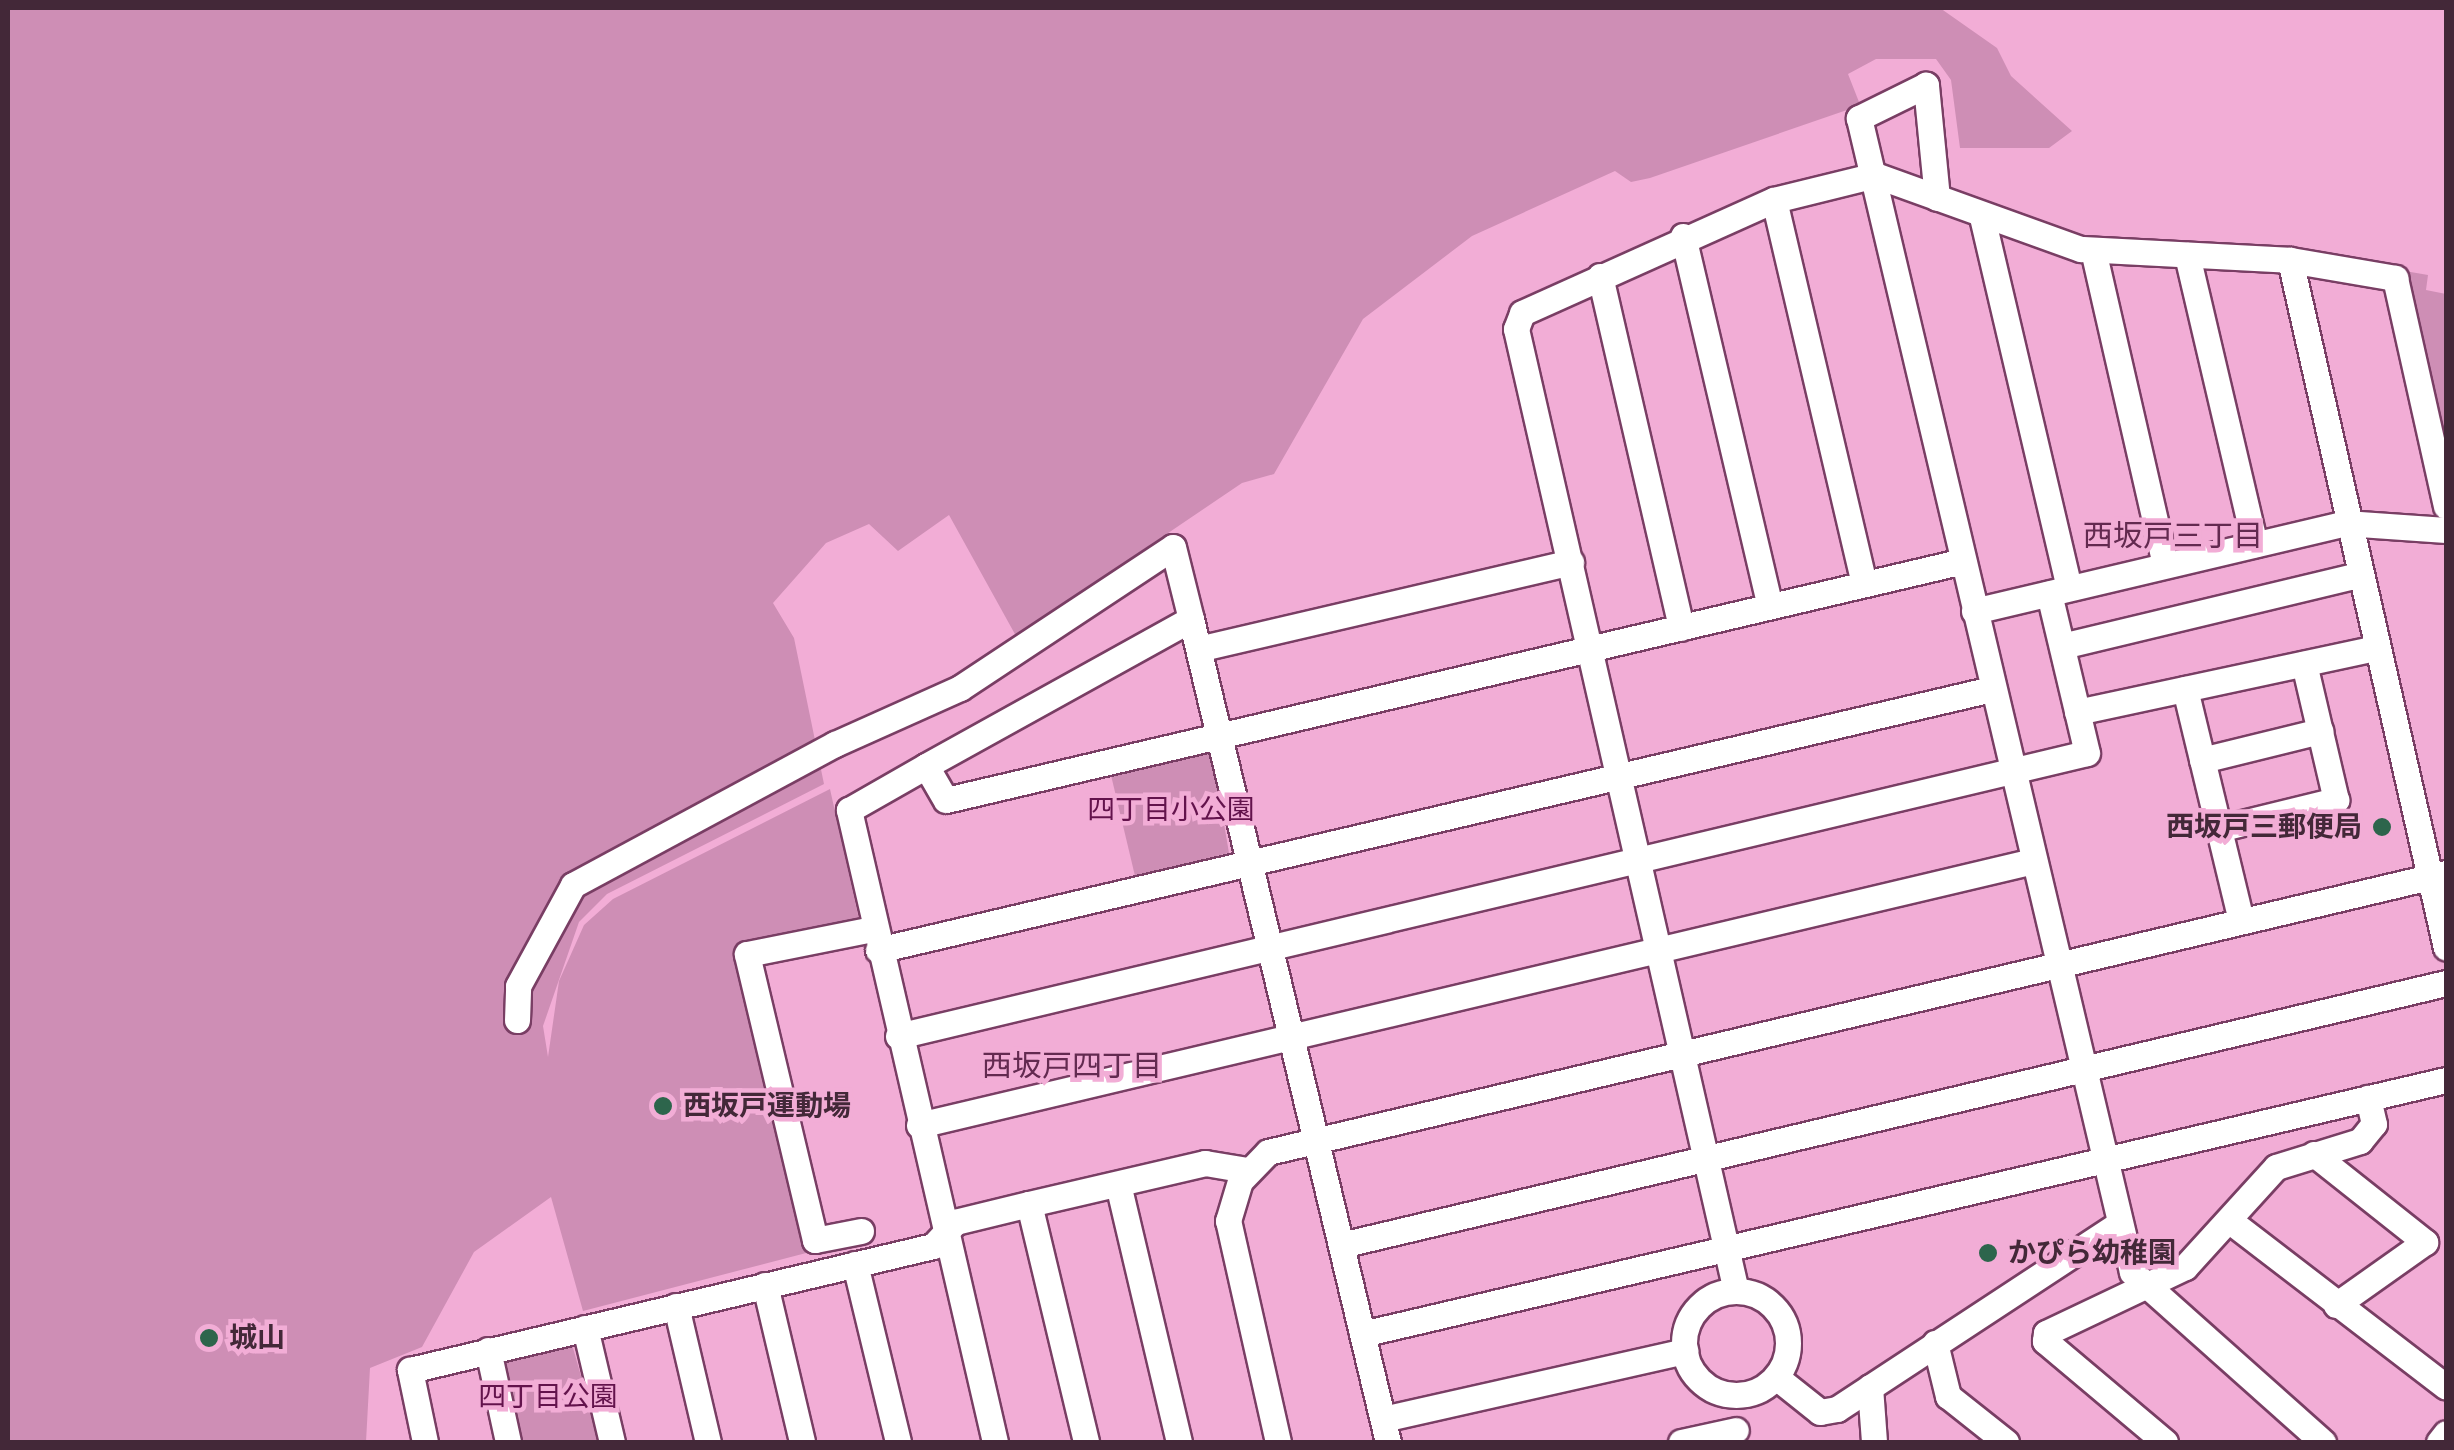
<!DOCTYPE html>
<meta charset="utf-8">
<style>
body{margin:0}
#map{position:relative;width:2454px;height:1450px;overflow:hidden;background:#f2add6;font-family:Roboto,"Noto Sans JP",sans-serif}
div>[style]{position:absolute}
.green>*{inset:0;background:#ce8eb5}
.roads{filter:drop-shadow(2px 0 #793e64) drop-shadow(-2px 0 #793e64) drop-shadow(0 2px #793e64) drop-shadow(0 -2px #793e64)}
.minor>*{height:25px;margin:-12.5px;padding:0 12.5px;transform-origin:12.5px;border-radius:12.5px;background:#fff}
.minor>.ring{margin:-12.5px;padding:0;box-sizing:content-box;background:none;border:25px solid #fff;border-radius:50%}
.dots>*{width:28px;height:28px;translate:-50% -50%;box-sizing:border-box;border:5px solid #f2add6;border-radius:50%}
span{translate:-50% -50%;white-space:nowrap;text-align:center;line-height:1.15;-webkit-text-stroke:9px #f2add6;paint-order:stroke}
.park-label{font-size:28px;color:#63134c}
.poi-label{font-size:28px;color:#432838;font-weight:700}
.right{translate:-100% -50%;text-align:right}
.left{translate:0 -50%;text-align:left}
.neighbourhood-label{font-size:30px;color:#632a50}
.frame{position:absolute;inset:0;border:10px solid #432838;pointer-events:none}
</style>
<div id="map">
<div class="green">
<i style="clip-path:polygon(8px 8px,1940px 8px,1997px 48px,2011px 76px,2072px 131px,2049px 148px,1960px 148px,1951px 80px,1936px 59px,1876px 59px,1848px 74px,1859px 102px,1847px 110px,1650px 178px,1631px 182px,1615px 171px,1472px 236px,1363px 319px,1274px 474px,1242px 483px,1016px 636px,949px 515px,898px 551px,869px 524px,826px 543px,773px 603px,794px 638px,824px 784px,607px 894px,579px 922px,543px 1026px,548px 1057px,559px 981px,584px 925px,613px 899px,830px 789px,860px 924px,740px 948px,810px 1252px,583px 1311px,551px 1197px,474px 1252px,422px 1347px,370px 1368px,366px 1442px,8px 1442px)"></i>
<i style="clip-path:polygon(2399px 270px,2428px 275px,2426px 290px,2446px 294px,2446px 469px)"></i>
<i style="clip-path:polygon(1212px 753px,1229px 853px,1135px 876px,1110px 771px)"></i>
<i style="clip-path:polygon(571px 1341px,600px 1442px,517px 1442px,502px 1358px)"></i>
</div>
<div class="roads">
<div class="minor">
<i style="left:1937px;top:198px;width:114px;rotate:-95.6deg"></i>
<i style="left:1926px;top:85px;width:75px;rotate:153.8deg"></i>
<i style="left:1859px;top:118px;width:1186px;rotate:76.69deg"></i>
<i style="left:2132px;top:1272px;width:256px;rotate:41.7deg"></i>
<i style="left:1774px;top:200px;width:394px;rotate:76.8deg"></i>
<i style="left:1982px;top:217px;width:381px;rotate:76.8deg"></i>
<i style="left:1683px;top:236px;width:380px;rotate:76.8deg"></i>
<i style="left:2093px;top:250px;width:323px;rotate:77.1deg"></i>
<i style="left:2187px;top:255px;width:297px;rotate:76.8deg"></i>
<i style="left:2290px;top:260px;width:107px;rotate:9.7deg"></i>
<i style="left:2395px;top:278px;width:234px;rotate:77.4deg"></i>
<i style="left:1600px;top:276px;width:361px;rotate:77deg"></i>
<i style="left:1974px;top:611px;width:381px;rotate:-13.3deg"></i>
<i style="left:2345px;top:523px;width:101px;rotate:4deg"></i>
<i style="left:1191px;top:619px;width:846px;rotate:76.54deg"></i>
<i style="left:2062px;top:646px;width:304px;rotate:-13.5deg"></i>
<i style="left:1202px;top:648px;width:379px;rotate:-13.1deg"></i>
<i style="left:2185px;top:689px;width:238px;rotate:76.4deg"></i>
<i style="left:2077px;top:712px;width:306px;rotate:-12.1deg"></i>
<i style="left:2202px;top:760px;width:122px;rotate:-13.8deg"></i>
<i style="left:2218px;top:829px;width:122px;rotate:-13.8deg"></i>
<i style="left:2336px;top:800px;width:140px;rotate:-103.2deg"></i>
<i style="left:878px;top:950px;width:1144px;rotate:-13.19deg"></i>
<i style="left:517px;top:1020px;width:34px;rotate:-88deg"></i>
<i style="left:518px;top:986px;width:115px;rotate:-61.4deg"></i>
<i style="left:573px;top:885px;width:298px;rotate:-28.3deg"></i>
<i style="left:835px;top:744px;width:137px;rotate:-24.1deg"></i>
<i style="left:960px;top:688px;width:255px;rotate:-33.5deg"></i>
<i style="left:1173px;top:547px;width:74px;rotate:76deg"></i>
<i style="left:1191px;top:619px;width:303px;rotate:151deg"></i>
<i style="left:898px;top:1036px;width:1222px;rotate:-13.39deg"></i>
<i style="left:2087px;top:753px;width:164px;rotate:-103.4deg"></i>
<i style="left:919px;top:1125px;width:1145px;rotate:-13.33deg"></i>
<i style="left:2314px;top:1154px;width:142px;rotate:38.4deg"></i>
<i style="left:2425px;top:1242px;width:109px;rotate:144.7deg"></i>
<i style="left:1118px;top:1184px;width:265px;rotate:76.7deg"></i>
<i style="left:1029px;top:1204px;width:245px;rotate:76.5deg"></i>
<i style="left:2230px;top:1221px;width:272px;rotate:37.5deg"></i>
<i style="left:861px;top:1231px;width:47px;rotate:168.9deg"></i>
<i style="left:815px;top:1240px;width:294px;rotate:-103.4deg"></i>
<i style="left:747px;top:954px;width:127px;rotate:-11.3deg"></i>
<i style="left:1341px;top:1245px;width:1136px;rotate:-13.34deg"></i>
<i style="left:855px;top:1264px;width:183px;rotate:76.4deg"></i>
<i style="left:765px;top:1285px;width:161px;rotate:76.7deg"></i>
<i style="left:1736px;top:1291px;width:987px;rotate:-102.88deg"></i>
<i style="left:1516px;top:329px;width:17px;rotate:-69deg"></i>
<i style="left:1522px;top:313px;width:276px;rotate:-24.2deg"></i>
<i style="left:1774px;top:200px;width:104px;rotate:-13.9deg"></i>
<i style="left:1875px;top:175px;width:219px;rotate:19.8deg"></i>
<i style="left:2081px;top:249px;width:209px;rotate:3deg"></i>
<i style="left:2290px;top:260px;width:705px;rotate:77.22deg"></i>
<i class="ring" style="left:1684px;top:1291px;width:79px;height:79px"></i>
<i style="left:676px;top:1306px;width:140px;rotate:76.8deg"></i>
<i style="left:585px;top:1328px;width:117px;rotate:76.7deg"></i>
<i style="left:1362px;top:1334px;width:1113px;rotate:-13.19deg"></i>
<i style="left:1935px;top:1343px;width:55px;rotate:76.2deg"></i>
<i style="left:1948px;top:1396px;width:74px;rotate:38.4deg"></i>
<i style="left:488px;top:1350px;width:94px;rotate:77.7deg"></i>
<i style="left:1776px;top:1377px;width:56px;rotate:38.5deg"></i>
<i style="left:1820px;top:1412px;width:17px;rotate:-10deg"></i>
<i style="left:1837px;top:1409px;width:337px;rotate:-33.3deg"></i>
<i style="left:1870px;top:1387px;width:55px;rotate:85.8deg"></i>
<i style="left:1383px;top:1419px;width:310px;rotate:-12.7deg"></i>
<i style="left:425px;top:1442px;width:74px;rotate:-101.8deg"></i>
<i style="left:410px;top:1370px;width:537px;rotate:-13.34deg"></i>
<i style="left:933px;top:1246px;width:33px;rotate:-47deg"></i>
<i style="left:955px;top:1222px;width:76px;rotate:-13.7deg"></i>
<i style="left:1029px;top:1204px;width:181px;rotate:-13.1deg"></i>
<i style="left:1205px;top:1163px;width:43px;rotate:9.5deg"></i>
<i style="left:995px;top:1442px;width:649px;rotate:-103.01deg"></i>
<i style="left:849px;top:810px;width:89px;rotate:-29.7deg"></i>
<i style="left:926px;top:766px;width:39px;rotate:60deg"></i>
<i style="left:946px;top:800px;width:1045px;rotate:-13.22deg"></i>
<i style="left:1278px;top:1442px;width:227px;rotate:-102.7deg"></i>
<i style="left:1228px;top:1221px;width:42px;rotate:-73.3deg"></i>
<i style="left:1240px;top:1181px;width:40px;rotate:-46deg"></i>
<i style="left:1268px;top:1152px;width:1211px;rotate:-13.32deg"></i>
<i style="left:1681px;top:1442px;width:56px;rotate:-12.3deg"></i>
<i style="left:2165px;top:1442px;width:157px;rotate:-139.9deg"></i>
<i style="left:2045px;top:1341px;width:8px;rotate:-83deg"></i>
<i style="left:2046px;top:1333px;width:154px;rotate:-25.4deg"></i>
<i style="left:2185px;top:1267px;width:135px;rotate:-47.7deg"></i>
<i style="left:2276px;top:1167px;width:88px;rotate:-17.2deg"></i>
<i style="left:2360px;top:1141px;width:22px;rotate:-51deg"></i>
<i style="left:2374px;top:1124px;width:27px;rotate:-103deg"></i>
<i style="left:2439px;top:1442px;width:11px;rotate:-52deg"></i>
</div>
</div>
<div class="dots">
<i style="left:2382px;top:827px;background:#2d654c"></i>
<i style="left:663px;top:1106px;background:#2d654c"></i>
<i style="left:1988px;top:1253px;background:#2d654c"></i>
<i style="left:209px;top:1338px;background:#2d654c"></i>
</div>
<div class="park-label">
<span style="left:1171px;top:810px">四丁目小公園</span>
<span style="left:548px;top:1397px">四丁目公園</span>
</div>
<div class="poi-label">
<span class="right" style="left:2362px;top:827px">西坂戸三郵便局</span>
<span class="left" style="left:683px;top:1106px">西坂戸運動場</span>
<span class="left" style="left:2008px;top:1253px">かぴら幼稚園</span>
<span class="left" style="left:229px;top:1338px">城山</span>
</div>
<div class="neighbourhood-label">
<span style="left:2173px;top:536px">西坂戸三丁目</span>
<span style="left:1072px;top:1066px">西坂戸四丁目</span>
</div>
<div class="frame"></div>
</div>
